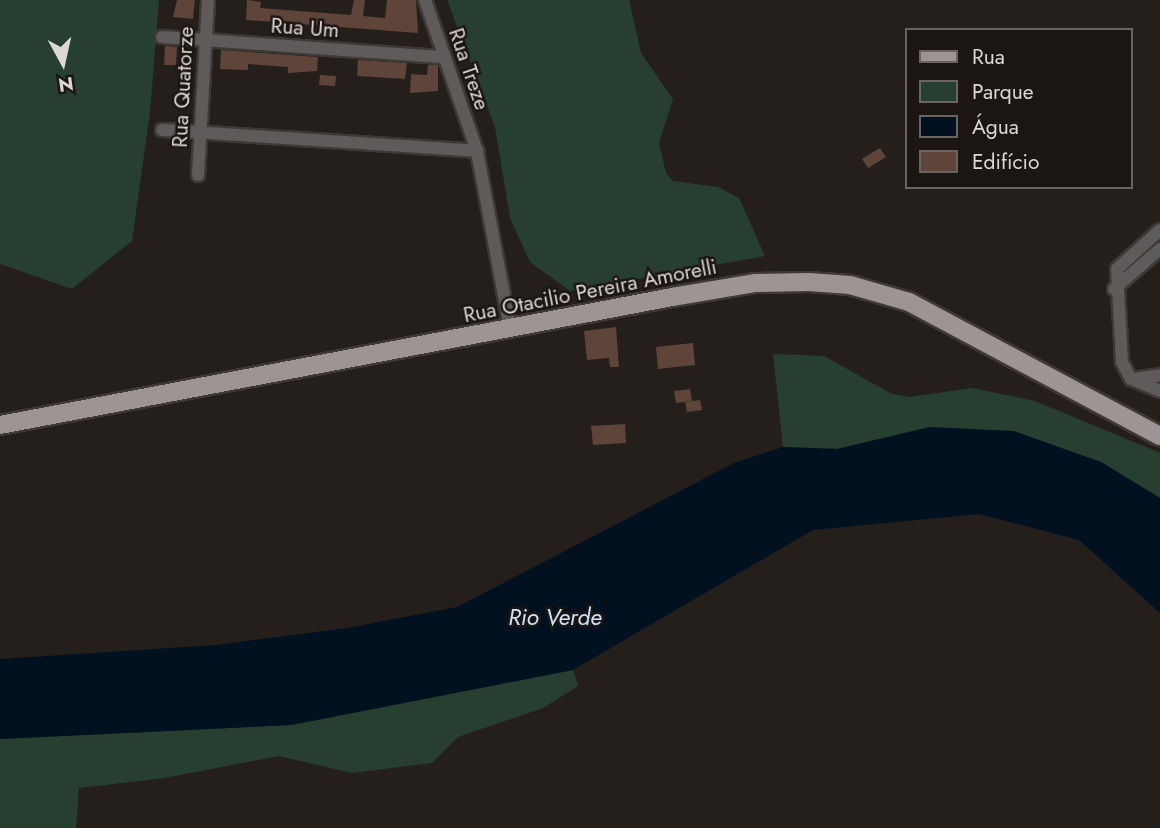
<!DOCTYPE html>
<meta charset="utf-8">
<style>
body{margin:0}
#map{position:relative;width:1160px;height:828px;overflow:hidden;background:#251f1c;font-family:Jost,sans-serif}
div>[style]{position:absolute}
.green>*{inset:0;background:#273f31}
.water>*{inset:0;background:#011120}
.building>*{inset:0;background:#5e4439}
.roads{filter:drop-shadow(2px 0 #3f3936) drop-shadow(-2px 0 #3f3936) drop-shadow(0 2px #3f3936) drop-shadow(0 -2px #3f3936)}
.minor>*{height:12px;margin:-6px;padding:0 6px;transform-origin:6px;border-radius:6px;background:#5e5b5a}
.primary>*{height:18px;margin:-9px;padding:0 9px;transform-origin:9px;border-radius:9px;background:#9c9593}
span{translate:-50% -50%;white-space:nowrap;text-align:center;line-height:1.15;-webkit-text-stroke:5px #1c1613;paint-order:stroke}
.street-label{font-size:21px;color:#ddd8d6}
.water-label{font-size:23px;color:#cbe4fc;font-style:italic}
.legend{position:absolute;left:905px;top:28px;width:228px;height:161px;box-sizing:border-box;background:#1c1613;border:2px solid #696461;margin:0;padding:9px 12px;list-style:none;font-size:21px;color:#ddd8d6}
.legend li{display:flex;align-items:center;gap:14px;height:35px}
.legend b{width:35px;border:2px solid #696461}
.north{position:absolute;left:28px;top:28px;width:70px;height:70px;-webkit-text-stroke:5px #1c1613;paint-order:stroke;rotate:172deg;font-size:19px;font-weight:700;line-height:28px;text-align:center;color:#ddd8d6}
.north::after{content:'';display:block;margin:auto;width:24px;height:32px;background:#ddd8d6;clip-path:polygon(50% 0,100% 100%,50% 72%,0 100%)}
</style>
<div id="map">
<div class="green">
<i style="clip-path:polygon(0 0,159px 0,150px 112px,132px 241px,72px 289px,0 264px)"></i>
<i style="clip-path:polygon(447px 0,629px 0,641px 53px,673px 99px,659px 143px,666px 173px,673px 181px,718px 187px,739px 198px,765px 256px,570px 291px,530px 262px,510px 218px,495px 127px)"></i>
<i style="clip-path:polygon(773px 354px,824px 356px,892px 394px,910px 397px,972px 388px,1035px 401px,1160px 453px,1160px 498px,1101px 462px,930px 427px,837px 449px,783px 447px)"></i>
<i style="clip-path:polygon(573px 670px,578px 686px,543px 708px,458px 737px,432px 763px,352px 773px,279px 756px,164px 778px,79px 788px,76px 828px,0 828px,0 739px,291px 725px)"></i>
</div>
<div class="water">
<i style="clip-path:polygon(930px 427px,1014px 431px,1101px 462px,1160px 498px,1160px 613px,1079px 540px,979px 514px,813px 530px,573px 670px,291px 725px,0 739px,0 659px,216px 645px,347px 628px,457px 607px,734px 463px,783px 447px,837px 449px)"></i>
</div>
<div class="building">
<i style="clip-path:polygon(177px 0,195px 0,193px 19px,173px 17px)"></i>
<i style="clip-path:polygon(247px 0,261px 2px,260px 8px,351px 15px,354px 0,365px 0,363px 16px,385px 18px,387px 0,416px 0,418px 33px,246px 20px)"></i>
<i style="clip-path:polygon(165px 46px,177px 47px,176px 65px,164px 65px)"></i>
<i style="clip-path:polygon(221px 50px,318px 57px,317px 71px,288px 73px,288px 67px,248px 64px,248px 70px,220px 69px)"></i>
<i style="clip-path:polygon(358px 60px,407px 63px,405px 79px,357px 76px)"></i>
<i style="clip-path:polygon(428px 65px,438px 65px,438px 91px,410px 93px,411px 74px,427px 75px)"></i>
<i style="clip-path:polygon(320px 75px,336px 76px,335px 86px,319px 85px)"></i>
<i style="clip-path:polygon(880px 148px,886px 157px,868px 168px,862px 159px)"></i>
<i style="clip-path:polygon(616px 327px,619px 367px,610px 367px,609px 358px,587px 360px,584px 331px)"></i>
<i style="clip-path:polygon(693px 343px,695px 365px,658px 369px,656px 347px)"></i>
<i style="clip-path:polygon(690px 389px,692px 401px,676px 403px,674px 391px)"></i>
<i style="clip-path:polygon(700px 400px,702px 410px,687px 412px,685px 402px)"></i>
<i style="clip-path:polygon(625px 424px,626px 443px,593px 445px,591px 426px)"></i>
</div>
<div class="roads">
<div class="minor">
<i style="left:425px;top:0;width:160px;rotate:71deg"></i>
<i style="left:477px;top:151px;width:180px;rotate:79.4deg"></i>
<i style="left:162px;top:37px;width:283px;rotate:4.1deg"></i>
<i style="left:162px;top:130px;width:316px;rotate:3.8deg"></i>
<i style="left:198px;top:175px;width:175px;rotate:-86.7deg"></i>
<i style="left:1114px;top:289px;width:61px;rotate:-41deg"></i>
<i style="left:1131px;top:379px;width:19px;rotate:-118deg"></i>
<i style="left:1122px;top:362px;width:93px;rotate:-93.1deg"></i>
<i style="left:1117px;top:269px;width:58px;rotate:-42.2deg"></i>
<i style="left:1131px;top:379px;width:31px;rotate:22deg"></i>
<i style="left:1133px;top:379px;width:27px;rotate:-8deg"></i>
</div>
<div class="primary">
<i style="left:0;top:425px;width:684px;rotate:-10.78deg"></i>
<i style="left:672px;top:297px;width:85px;rotate:-9.5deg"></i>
<i style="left:756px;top:283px;width:53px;rotate:-1.1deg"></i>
<i style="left:809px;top:282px;width:41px;rotate:4.2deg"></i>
<i style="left:850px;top:285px;width:61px;rotate:16.1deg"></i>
<i style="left:909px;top:302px;width:285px;rotate:28.1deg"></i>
</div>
</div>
<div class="street-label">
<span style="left:305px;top:28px;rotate:4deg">Rua Um</span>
<span style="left:469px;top:69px;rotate:71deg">Rua Treze</span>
<span style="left:183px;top:87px;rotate:-87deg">Rua Quatorze</span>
<span style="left:590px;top:291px;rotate:-11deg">Rua Otacilio Pereira Amorelli</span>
</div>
<div class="water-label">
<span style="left:555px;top:617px">Rio Verde</span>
</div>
<ul class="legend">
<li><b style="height:9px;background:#9c9593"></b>Rua</li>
<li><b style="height:19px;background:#273f31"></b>Parque</li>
<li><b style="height:19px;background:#011120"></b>Água</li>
<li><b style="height:19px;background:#5e4439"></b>Edifício</li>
</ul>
<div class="north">N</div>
</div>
